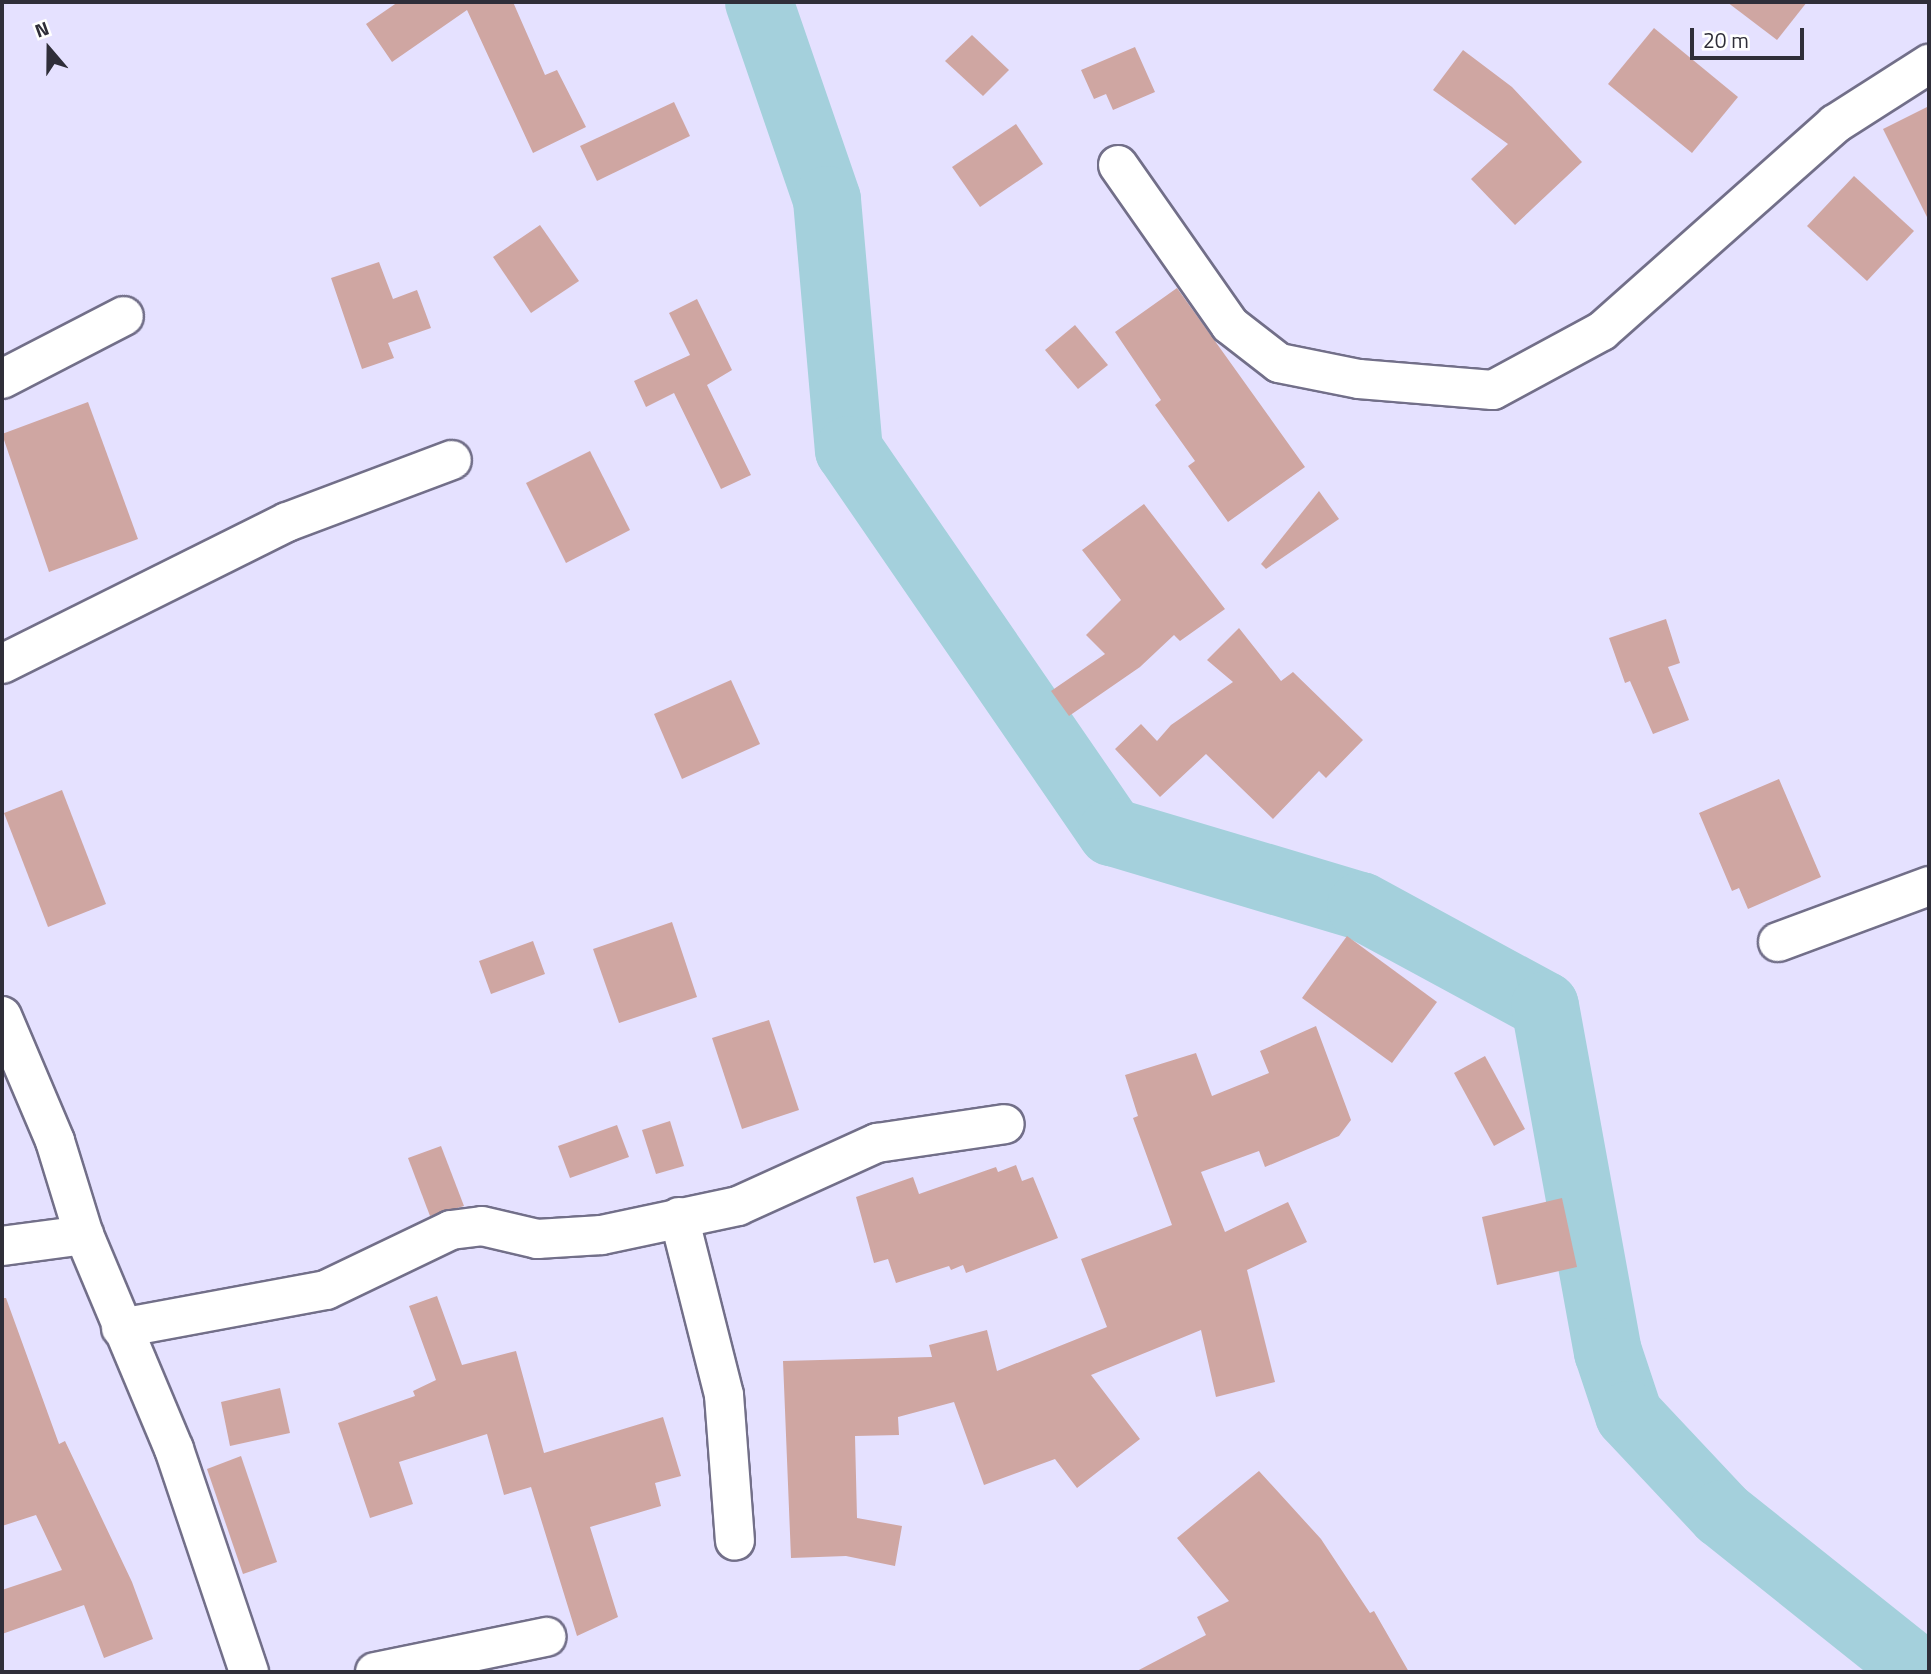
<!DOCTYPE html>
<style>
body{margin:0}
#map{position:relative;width:1931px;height:1674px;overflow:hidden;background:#e5e1ff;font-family:"Titillium Web",sans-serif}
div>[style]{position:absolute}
.river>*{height:68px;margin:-34px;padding:0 34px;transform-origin:34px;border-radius:34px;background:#a4d0dc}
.building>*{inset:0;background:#cfa6a2}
.roads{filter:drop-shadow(2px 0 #726f89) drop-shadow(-2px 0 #726f89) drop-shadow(0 2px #726f89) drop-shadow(0 -2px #726f89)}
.minor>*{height:38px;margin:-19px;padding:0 19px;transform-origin:19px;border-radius:19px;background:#fff}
span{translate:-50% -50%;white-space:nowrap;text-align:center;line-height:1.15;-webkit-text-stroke:5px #fff;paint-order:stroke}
.frame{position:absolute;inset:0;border:4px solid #2f2e39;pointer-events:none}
.north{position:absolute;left:14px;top:14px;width:70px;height:70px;-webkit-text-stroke:5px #fff;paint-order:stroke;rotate:340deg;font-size:19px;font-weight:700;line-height:28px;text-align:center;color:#2f2e39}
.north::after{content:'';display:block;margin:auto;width:24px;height:32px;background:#2f2e39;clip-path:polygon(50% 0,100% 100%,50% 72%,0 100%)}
.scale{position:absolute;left:1690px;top:28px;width:114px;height:32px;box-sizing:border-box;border:4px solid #2f2e39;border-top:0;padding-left:9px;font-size:21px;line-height:24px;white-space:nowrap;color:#2f2e39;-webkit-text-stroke:5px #fff;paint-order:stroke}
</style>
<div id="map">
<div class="river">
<i style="left:759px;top:2px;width:209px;rotate:71deg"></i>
<i style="left:827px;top:200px;width:251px;rotate:85deg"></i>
<i style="left:849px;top:450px;width:464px;rotate:55.5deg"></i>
<i style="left:1112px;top:832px;width:260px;rotate:16.6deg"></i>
<i style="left:1361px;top:906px;width:209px;rotate:28.5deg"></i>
<i style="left:1545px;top:1006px;width:352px;rotate:79.7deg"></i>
<i style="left:1608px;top:1352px;width:66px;rotate:71.6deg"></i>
<i style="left:1629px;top:1415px;width:136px;rotate:46.8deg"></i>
<i style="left:1722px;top:1514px;width:253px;rotate:38.6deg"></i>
</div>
<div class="building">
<i style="clip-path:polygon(398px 2px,513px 2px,545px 75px,557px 70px,586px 127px,533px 153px,467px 10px,392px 62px,366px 24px)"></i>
<i style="clip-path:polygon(1727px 2px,1807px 2px,1777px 40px)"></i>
<i style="clip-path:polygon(1654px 28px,1738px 97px,1692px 153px,1608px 84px)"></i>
<i style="clip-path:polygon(972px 35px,1009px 70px,983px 96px,945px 61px)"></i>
<i style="clip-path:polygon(1135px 47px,1155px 92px,1113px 110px,1106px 94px,1094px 99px,1081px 70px)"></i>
<i style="clip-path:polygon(1463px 50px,1512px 87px,1582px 162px,1515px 225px,1471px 179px,1508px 144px,1433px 90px)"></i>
<i style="clip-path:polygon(674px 102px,690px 136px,597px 181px,580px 146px)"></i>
<i style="clip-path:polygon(1929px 106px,1929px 221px,1883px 129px)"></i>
<i style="clip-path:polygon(1016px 124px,1043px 164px,980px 207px,952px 167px)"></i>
<i style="clip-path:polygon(1854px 176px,1914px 231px,1867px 281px,1807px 226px)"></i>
<i style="clip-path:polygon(540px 225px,579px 281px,531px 313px,493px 257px)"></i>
<i style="clip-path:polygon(379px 262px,393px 299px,417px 290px,431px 328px,388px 343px,394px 358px,362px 369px,331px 278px)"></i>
<i style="clip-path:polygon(1177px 288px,1305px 467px,1228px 522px,1188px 466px,1195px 461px,1155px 405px,1161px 400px,1115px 332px)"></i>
<i style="clip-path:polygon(697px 299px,732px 370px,707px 385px,751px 475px,721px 489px,674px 393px,646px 407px,634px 381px,690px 355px,669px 313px)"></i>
<i style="clip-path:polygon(1075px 325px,1108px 365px,1078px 389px,1045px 350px)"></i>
<i style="clip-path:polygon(88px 402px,138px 539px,49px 572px,2px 434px)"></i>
<i style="clip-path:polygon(590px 451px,630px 530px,566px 563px,526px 483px)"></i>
<i style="clip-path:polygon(1319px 491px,1339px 519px,1266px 569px,1261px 564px)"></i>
<i style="clip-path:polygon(1144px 504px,1225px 609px,1180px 641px,1174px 635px,1140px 667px,1069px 716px,1051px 691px,1105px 654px,1086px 635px,1121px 600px,1082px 550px)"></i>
<i style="clip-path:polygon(1666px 619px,1680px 663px,1668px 667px,1689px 720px,1653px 734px,1630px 681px,1625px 683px,1609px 638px)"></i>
<i style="clip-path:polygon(1239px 628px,1281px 681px,1293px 672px,1363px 740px,1326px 778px,1319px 771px,1273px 819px,1206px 754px,1160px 797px,1115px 749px,1141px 724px,1157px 741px,1171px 725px,1233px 682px,1207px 660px)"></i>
<i style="clip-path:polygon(731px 680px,760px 744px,682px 779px,654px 714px)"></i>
<i style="clip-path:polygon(1779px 779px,1821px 877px,1748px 909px,1739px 888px,1732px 891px,1699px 813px)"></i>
<i style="clip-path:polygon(62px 790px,106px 904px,48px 927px,4px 813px)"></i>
<i style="clip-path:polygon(672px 922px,697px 997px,619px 1023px,593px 949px)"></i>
<i style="clip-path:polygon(1347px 936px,1437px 1002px,1392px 1063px,1302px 998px)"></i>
<i style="clip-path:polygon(533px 941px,545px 974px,491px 994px,479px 961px)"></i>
<i style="clip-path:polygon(769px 1020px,799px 1110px,742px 1129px,712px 1038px)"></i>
<i style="clip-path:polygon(1316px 1026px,1351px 1120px,1339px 1136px,1265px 1167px,1259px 1151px,1201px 1172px,1225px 1232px,1288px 1202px,1307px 1242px,1247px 1270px,1275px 1382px,1216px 1397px,1201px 1330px,1091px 1375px,1140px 1439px,1077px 1488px,1055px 1459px,984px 1485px,954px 1402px,898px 1417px,899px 1435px,855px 1436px,857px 1518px,902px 1526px,895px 1566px,846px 1556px,791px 1558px,783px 1361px,932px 1357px,929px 1345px,987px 1330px,997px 1371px,1107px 1327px,1081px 1259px,1172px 1225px,1133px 1118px,1138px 1116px,1125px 1075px,1196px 1053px,1212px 1096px,1269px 1073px,1260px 1051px)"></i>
<i style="clip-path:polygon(1485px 1056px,1525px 1129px,1494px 1146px,1454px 1073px)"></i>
<i style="clip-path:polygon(670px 1121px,684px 1166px,656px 1174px,642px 1130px)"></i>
<i style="clip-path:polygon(617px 1125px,629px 1157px,570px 1178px,558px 1146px)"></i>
<i style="clip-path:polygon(441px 1146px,464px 1206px,430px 1216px,408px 1158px)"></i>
<i style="clip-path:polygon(1016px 1165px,1022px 1181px,1033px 1177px,1058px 1238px,966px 1273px,963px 1265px,951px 1270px,949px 1266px,896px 1283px,888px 1259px,874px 1263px,856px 1197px,913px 1177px,919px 1194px,996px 1167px,998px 1172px)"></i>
<i style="clip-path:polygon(1562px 1198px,1577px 1267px,1497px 1285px,1482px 1217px)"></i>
<i style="clip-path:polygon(437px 1296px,462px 1365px,516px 1351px,544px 1453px,663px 1417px,681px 1476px,655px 1483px,661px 1506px,590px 1527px,618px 1617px,577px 1636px,531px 1487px,504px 1495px,487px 1434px,399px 1462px,413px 1504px,370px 1518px,338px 1423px,415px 1396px,413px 1391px,436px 1380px,409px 1306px)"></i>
<i style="clip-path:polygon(2px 1298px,6px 1298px,59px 1444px,65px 1441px,132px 1582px,153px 1639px,104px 1658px,84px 1605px,2px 1634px,2px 1590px,62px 1570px,36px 1515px,2px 1526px)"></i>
<i style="clip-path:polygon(280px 1388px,290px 1433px,230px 1446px,221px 1402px)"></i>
<i style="clip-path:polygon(241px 1456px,277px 1562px,243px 1574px,207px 1469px)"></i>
<i style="clip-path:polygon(1259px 1471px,1321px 1539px,1370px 1613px,1374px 1611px,1409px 1672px,1135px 1672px,1206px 1635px,1197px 1617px,1229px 1601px,1177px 1538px)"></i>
</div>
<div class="roads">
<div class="minor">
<i style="left:1118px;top:165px;width:195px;rotate:55deg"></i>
<i style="left:1230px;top:325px;width:62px;rotate:37.8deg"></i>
<i style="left:1279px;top:363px;width:82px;rotate:11.3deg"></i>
<i style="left:1359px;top:379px;width:134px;rotate:4.7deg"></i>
<i style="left:1493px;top:390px;width:124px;rotate:-28.4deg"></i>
<i style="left:1602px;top:331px;width:312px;rotate:-41.6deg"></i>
<i style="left:1835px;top:124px;width:112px;rotate:-32.6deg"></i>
<i style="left:2px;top:379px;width:137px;rotate:-27.3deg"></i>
<i style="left:2px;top:664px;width:318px;rotate:-26.5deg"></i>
<i style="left:287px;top:522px;width:176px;rotate:-20.6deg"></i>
<i style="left:1778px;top:942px;width:161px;rotate:-20.3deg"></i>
<i style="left:2px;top:1016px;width:136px;rotate:67deg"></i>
<i style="left:55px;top:1141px;width:98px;rotate:72.9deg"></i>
<i style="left:84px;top:1235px;width:232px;rotate:67.2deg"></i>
<i style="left:174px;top:1449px;width:235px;rotate:71.4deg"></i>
<i style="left:679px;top:1217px;width:184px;rotate:75.8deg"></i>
<i style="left:724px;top:1395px;width:146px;rotate:85.7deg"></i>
<i style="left:2px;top:1246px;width:83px;rotate:-7.6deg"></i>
<i style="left:121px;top:1328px;width:208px;rotate:-10.5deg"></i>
<i style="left:326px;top:1290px;width:139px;rotate:-25.6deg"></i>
<i style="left:451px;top:1230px;width:31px;rotate:-7deg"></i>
<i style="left:482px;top:1226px;width:57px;rotate:13.3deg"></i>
<i style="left:537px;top:1239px;width:65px;rotate:-3.5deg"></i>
<i style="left:602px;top:1235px;width:139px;rotate:-12deg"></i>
<i style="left:738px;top:1206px;width:153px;rotate:-24.4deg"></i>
<i style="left:877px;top:1143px;width:129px;rotate:-8.4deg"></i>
<i style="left:375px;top:1672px;width:175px;rotate:-11.6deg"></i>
</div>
</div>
<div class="frame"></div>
<div class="north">N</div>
<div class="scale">20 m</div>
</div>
